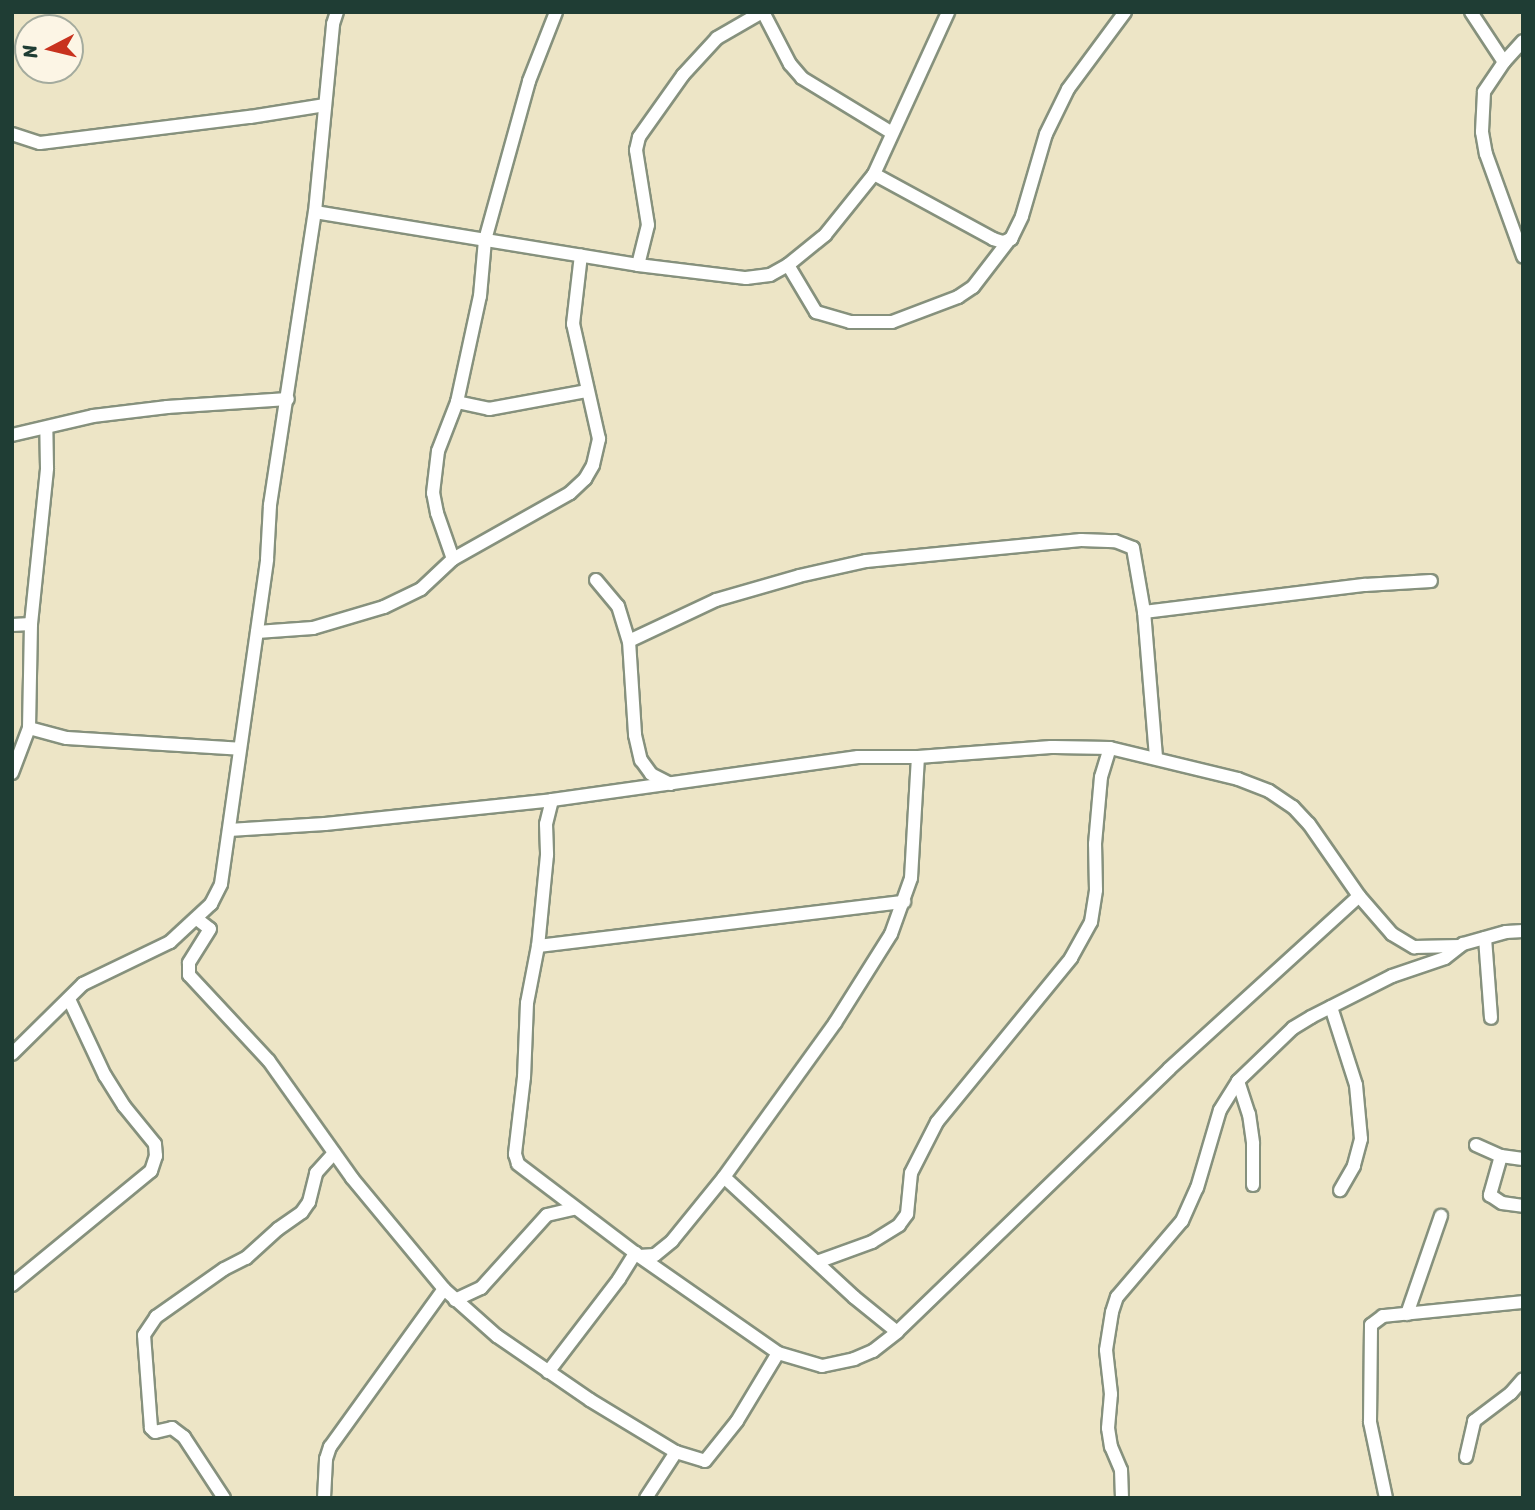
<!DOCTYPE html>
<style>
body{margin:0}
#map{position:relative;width:1535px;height:1510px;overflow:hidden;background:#ede5c6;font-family:Sriracha,sans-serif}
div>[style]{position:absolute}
.roads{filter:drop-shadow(2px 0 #86917d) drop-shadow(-2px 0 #86917d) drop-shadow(0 2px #86917d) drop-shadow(0 -2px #86917d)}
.street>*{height:12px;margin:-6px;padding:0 6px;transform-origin:6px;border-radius:6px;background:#fff}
span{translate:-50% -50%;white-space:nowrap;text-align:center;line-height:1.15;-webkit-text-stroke:7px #fcf5e5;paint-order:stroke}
.frame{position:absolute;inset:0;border:14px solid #1f3d34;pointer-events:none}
.north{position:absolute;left:14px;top:14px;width:70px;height:70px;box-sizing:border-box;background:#fcf5e5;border:2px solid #a4ab9e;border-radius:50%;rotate:263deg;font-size:19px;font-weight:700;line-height:28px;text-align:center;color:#1f3d34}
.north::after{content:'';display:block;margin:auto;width:24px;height:32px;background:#c8321e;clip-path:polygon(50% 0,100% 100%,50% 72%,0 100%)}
</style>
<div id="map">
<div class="roads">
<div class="street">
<i style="left:763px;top:12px;width:59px;rotate:62.6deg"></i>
<i style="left:790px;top:64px;width:18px;rotate:49deg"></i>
<i style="left:802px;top:78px;width:105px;rotate:31.4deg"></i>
<i style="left:1471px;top:12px;width:60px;rotate:56.6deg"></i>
<i style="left:1504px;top:62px;width:36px;rotate:124deg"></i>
<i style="left:1484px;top:92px;width:40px;rotate:92.9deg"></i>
<i style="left:1482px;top:132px;width:22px;rotate:80deg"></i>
<i style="left:1486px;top:154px;width:109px;rotate:70.1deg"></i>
<i style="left:1504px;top:62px;width:28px;rotate:-48deg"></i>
<i style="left:12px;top:134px;width:29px;rotate:18deg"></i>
<i style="left:40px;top:143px;width:212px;rotate:-7.1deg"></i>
<i style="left:250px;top:117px;width:76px;rotate:-9.1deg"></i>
<i style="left:874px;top:174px;width:136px;rotate:28.6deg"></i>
<i style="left:993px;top:239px;width:10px;rotate:17deg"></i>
<i style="left:1003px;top:242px;width:9px;rotate:-21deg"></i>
<i style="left:1011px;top:239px;width:25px;rotate:-64deg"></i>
<i style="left:1022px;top:216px;width:85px;rotate:-73.7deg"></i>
<i style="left:1046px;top:134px;width:50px;rotate:-63.9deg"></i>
<i style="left:1068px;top:89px;width:96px;rotate:-53.5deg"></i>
<i style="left:315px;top:212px;width:327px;rotate:9.3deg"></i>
<i style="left:638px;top:265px;width:109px;rotate:6.9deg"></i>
<i style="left:746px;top:278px;width:24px;rotate:-7deg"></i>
<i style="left:770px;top:275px;width:21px;rotate:-29deg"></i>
<i style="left:788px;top:265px;width:48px;rotate:-39deg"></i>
<i style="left:825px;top:235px;width:78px;rotate:-51.2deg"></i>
<i style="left:874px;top:174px;width:178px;rotate:-65.4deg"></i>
<i style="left:638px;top:265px;width:41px;rotate:-76deg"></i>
<i style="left:648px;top:225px;width:76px;rotate:-99.1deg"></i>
<i style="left:636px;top:150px;width:13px;rotate:-77deg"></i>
<i style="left:639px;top:137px;width:76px;rotate:-54.6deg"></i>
<i style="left:683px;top:75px;width:50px;rotate:-47.4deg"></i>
<i style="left:717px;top:38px;width:52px;rotate:-30deg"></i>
<i style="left:788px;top:265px;width:55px;rotate:59.2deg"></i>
<i style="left:816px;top:312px;width:35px;rotate:16deg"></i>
<i style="left:850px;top:322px;width:42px"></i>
<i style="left:892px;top:322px;width:71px;rotate:-20.7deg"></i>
<i style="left:958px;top:297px;width:18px;rotate:-34deg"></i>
<i style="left:973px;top:287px;width:61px;rotate:-52.4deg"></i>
<i style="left:457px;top:402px;width:33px;rotate:12deg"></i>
<i style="left:489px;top:409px;width:100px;rotate:-10.4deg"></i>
<i style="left:12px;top:435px;width:83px;rotate:-13.2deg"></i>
<i style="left:93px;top:416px;width:75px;rotate:-6.9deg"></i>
<i style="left:167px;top:407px;width:121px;rotate:-3.8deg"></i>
<i style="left:453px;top:559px;width:49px;rotate:-109.2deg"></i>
<i style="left:437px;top:513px;width:20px;rotate:-101deg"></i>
<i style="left:433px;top:493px;width:42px;rotate:-83.2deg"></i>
<i style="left:438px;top:451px;width:53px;rotate:-68.8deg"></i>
<i style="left:457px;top:402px;width:108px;rotate:-77.8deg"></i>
<i style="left:480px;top:296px;width:56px;rotate:-84.9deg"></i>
<i style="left:485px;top:240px;width:165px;rotate:-74.5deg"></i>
<i style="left:529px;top:81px;width:74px;rotate:-68.6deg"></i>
<i style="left:596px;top:580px;width:34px;rotate:50deg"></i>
<i style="left:618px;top:606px;width:37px;rotate:73deg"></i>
<i style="left:629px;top:641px;width:94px;rotate:86.3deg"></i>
<i style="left:635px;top:735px;width:26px;rotate:77deg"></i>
<i style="left:641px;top:760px;width:17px;rotate:54deg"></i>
<i style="left:651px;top:774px;width:22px;rotate:27deg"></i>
<i style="left:12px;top:625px;width:19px;rotate:-3deg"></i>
<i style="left:257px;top:632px;width:56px;rotate:-4.1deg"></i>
<i style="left:313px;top:628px;width:74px;rotate:-16.5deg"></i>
<i style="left:384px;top:607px;width:41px;rotate:-25.9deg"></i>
<i style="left:421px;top:589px;width:44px;rotate:-43.2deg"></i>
<i style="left:453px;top:559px;width:134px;rotate:-29.4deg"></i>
<i style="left:570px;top:493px;width:21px;rotate:-43deg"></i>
<i style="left:585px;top:479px;width:16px;rotate:-60deg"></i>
<i style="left:593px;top:465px;width:27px;rotate:-77deg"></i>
<i style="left:599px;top:439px;width:118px;rotate:-102.7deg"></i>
<i style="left:573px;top:324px;width:69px;rotate:-83.4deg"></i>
<i style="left:629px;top:641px;width:96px;rotate:-25.2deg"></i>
<i style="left:716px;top:600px;width:86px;rotate:-16.1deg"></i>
<i style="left:799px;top:576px;width:69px;rotate:-12.6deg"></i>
<i style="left:866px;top:561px;width:216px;rotate:-5.6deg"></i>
<i style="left:1081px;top:540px;width:34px;rotate:2deg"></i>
<i style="left:1115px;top:541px;width:19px;rotate:21deg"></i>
<i style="left:1133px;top:548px;width:65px;rotate:80.2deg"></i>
<i style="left:29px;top:728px;width:39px;rotate:15deg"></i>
<i style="left:67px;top:738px;width:173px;rotate:3.6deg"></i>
<i style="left:1156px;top:757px;width:145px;rotate:-94.7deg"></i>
<i style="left:1144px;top:612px;width:223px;rotate:-7deg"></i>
<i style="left:1365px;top:585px;width:66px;rotate:-3.5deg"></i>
<i style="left:12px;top:773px;width:48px;rotate:-69.3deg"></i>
<i style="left:29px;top:728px;width:104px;rotate:-88.9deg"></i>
<i style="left:31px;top:624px;width:157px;rotate:-84.1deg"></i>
<i style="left:47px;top:468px;width:39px;rotate:-91deg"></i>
<i style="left:552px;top:800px;width:25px;rotate:104deg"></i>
<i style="left:546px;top:824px;width:31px;rotate:88deg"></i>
<i style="left:547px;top:855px;width:91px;rotate:95.6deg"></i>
<i style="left:538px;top:946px;width:58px;rotate:100.9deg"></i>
<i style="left:527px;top:1003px;width:74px;rotate:92.3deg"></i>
<i style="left:524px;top:1077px;width:78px;rotate:96.7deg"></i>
<i style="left:515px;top:1154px;width:10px;rotate:73deg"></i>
<i style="left:518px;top:1164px;width:152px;rotate:37.2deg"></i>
<i style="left:639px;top:1256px;width:169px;rotate:34.9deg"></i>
<i style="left:778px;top:1353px;width:46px;rotate:16.5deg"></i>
<i style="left:822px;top:1366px;width:33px;rotate:-12deg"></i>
<i style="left:854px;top:1359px;width:21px;rotate:-23deg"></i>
<i style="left:873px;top:1351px;width:31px;rotate:-38deg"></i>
<i style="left:897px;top:1332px;width:378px;rotate:-44deg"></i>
<i style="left:1169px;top:1069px;width:257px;rotate:-42.3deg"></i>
<i style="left:229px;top:830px;width:96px;rotate:-3.6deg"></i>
<i style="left:325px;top:824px;width:228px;rotate:-6deg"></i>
<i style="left:552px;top:800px;width:309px;rotate:-8deg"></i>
<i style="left:858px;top:757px;width:60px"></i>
<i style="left:918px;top:757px;width:133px;rotate:-4.3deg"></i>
<i style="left:1051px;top:747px;width:59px;rotate:1deg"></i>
<i style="left:1110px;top:748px;width:132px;rotate:13.6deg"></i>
<i style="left:1238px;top:779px;width:33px;rotate:21deg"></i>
<i style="left:1269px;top:791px;width:29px;rotate:34deg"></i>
<i style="left:1293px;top:807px;width:23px;rotate:47deg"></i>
<i style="left:1309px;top:824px;width:88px;rotate:55.2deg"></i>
<i style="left:1359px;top:896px;width:50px;rotate:49deg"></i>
<i style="left:1392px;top:934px;width:26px;rotate:31deg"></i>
<i style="left:1414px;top:947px;width:46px;rotate:-1.2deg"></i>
<i style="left:197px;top:919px;width:16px;rotate:38deg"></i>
<i style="left:210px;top:929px;width:40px;rotate:122deg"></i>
<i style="left:189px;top:963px;width:12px;rotate:90deg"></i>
<i style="left:189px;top:975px;width:117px;rotate:47.1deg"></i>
<i style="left:269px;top:1061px;width:143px;rotate:54.6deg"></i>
<i style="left:352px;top:1178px;width:144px;rotate:50.3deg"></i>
<i style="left:444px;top:1289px;width:71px;rotate:41.6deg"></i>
<i style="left:497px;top:1336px;width:113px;rotate:34.5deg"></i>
<i style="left:590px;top:1400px;width:100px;rotate:31.2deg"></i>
<i style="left:676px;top:1452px;width:30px;rotate:17deg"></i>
<i style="left:705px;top:1461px;width:51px;rotate:-51.3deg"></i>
<i style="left:737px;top:1421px;width:79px;rotate:-58.9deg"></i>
<i style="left:1485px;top:938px;width:80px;rotate:85.7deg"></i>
<i style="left:538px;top:946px;width:369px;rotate:-6.9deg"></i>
<i style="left:1331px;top:1007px;width:82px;rotate:72.2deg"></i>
<i style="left:1356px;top:1085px;width:54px;rotate:84.7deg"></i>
<i style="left:1361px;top:1139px;width:28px;rotate:105deg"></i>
<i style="left:1354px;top:1166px;width:28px;rotate:120deg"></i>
<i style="left:12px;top:1054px;width:100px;rotate:-44.6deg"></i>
<i style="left:83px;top:984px;width:97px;rotate:-25.8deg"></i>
<i style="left:170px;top:942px;width:56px;rotate:-42.8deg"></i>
<i style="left:211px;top:904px;width:22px;rotate:-63deg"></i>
<i style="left:221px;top:884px;width:328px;rotate:-81.9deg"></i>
<i style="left:267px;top:559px;width:54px;rotate:-86.8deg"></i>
<i style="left:270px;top:505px;width:296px;rotate:-81.3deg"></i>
<i style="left:315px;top:212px;width:189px;rotate:-84.5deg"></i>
<i style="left:333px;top:24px;width:13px;rotate:-72deg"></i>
<i style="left:1238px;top:1081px;width:35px;rotate:72deg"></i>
<i style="left:1249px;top:1114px;width:30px;rotate:82deg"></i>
<i style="left:1253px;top:1144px;width:41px;rotate:90deg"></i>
<i style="left:1476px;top:1145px;width:27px;rotate:24deg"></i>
<i style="left:1501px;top:1156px;width:22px;rotate:8deg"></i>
<i style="left:1501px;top:1156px;width:41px;rotate:105.8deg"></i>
<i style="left:1490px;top:1195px;width:14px;rotate:34deg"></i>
<i style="left:1502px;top:1203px;width:21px;rotate:8deg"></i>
<i style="left:724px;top:1177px;width:177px;rotate:42.7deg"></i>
<i style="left:854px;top:1297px;width:55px;rotate:39.1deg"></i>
<i style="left:639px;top:1256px;width:16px;rotate:-4deg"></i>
<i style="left:655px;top:1255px;width:22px;rotate:-39deg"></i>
<i style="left:672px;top:1241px;width:82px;rotate:-50.9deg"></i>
<i style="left:724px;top:1177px;width:190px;rotate:-54.2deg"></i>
<i style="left:835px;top:1023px;width:105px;rotate:-57.8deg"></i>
<i style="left:891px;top:934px;width:59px;rotate:-70.3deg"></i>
<i style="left:911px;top:878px;width:121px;rotate:-86.7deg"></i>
<i style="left:817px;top:1262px;width:59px;rotate:-20deg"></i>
<i style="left:872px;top:1242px;width:32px;rotate:-32deg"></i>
<i style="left:899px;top:1225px;width:14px;rotate:-54deg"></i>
<i style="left:907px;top:1214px;width:41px;rotate:-84.4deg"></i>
<i style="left:911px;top:1173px;width:57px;rotate:-63deg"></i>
<i style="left:937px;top:1122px;width:212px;rotate:-50.7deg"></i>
<i style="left:1071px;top:958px;width:41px;rotate:-60.9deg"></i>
<i style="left:1091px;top:922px;width:32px;rotate:-81deg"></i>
<i style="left:1096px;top:890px;width:46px;rotate:-91.2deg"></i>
<i style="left:1095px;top:844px;width:67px;rotate:-84.9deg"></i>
<i style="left:1101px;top:777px;width:30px;rotate:-73deg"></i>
<i style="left:12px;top:1285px;width:180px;rotate:-39.4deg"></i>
<i style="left:151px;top:1171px;width:16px;rotate:-72deg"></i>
<i style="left:156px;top:1156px;width:12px;rotate:-95deg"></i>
<i style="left:155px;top:1144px;width:49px;rotate:-129.2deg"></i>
<i style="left:124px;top:1106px;width:36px;rotate:-122deg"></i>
<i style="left:105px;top:1076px;width:85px;rotate:-115.1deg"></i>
<i style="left:455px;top:1300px;width:29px;rotate:-25deg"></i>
<i style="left:481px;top:1288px;width:98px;rotate:-47.9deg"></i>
<i style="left:547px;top:1215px;width:28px;rotate:-13deg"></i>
<i style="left:1407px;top:1314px;width:104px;rotate:-70.9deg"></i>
<i style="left:548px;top:1372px;width:117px;rotate:-52.6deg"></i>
<i style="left:619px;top:1279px;width:31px;rotate:-58deg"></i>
<i style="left:1466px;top:1457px;width:37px;rotate:-77deg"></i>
<i style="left:1474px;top:1421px;width:46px;rotate:-37.1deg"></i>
<i style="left:1511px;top:1393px;width:18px;rotate:-49deg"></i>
<i style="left:224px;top:1498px;width:73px;rotate:-123.3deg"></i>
<i style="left:184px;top:1437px;width:15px;rotate:-143deg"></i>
<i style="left:172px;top:1428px;width:17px;rotate:167deg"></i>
<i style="left:155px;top:1432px;width:6px;rotate:-135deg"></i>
<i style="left:151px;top:1428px;width:93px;rotate:-94.3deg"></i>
<i style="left:144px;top:1335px;width:22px;rotate:-56deg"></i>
<i style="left:156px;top:1317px;width:83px;rotate:-35.2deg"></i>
<i style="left:224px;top:1269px;width:25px;rotate:-27deg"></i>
<i style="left:246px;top:1258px;width:43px;rotate:-42.2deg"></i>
<i style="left:278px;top:1229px;width:29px;rotate:-35deg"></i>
<i style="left:302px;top:1212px;width:12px;rotate:-55deg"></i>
<i style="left:309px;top:1202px;width:30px;rotate:-76deg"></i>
<i style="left:316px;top:1173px;width:27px;rotate:-48deg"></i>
<i style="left:324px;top:1498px;width:39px;rotate:-87deg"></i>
<i style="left:326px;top:1459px;width:13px;rotate:-72deg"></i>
<i style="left:330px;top:1447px;width:195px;rotate:-54.2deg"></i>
<i style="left:646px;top:1498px;width:55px;rotate:-56.9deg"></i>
<i style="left:1122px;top:1498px;width:28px;rotate:-92deg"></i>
<i style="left:1121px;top:1470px;width:25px;rotate:-113deg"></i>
<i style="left:1111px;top:1447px;width:19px;rotate:-99deg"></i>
<i style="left:1108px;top:1428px;width:34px;rotate:-85deg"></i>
<i style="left:1111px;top:1394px;width:44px;rotate:-96.5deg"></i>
<i style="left:1106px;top:1350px;width:38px;rotate:-81deg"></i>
<i style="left:1112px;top:1312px;width:16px;rotate:-72deg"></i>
<i style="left:1117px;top:1297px;width:100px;rotate:-49.5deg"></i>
<i style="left:1182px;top:1221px;width:36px;rotate:-66deg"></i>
<i style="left:1197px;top:1188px;width:81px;rotate:-73.6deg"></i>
<i style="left:1220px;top:1110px;width:34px;rotate:-58deg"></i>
<i style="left:1238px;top:1081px;width:76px;rotate:-43.9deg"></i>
<i style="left:1293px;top:1028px;width:21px;rotate:-31deg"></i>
<i style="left:1311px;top:1017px;width:91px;rotate:-26.8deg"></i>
<i style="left:1392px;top:976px;width:56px;rotate:-18.8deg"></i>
<i style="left:1445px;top:958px;width:23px;rotate:-38deg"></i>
<i style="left:1463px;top:944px;width:45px;rotate:-15.6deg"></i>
<i style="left:1506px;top:932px;width:17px;rotate:-3deg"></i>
<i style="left:1386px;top:1498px;width:78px;rotate:-101.9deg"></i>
<i style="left:1370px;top:1422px;width:97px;rotate:-89.4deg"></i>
<i style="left:1371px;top:1325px;width:15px;rotate:-37deg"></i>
<i style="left:1383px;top:1316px;width:141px;rotate:-5.7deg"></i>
</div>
</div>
<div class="frame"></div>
<div class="north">N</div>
</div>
